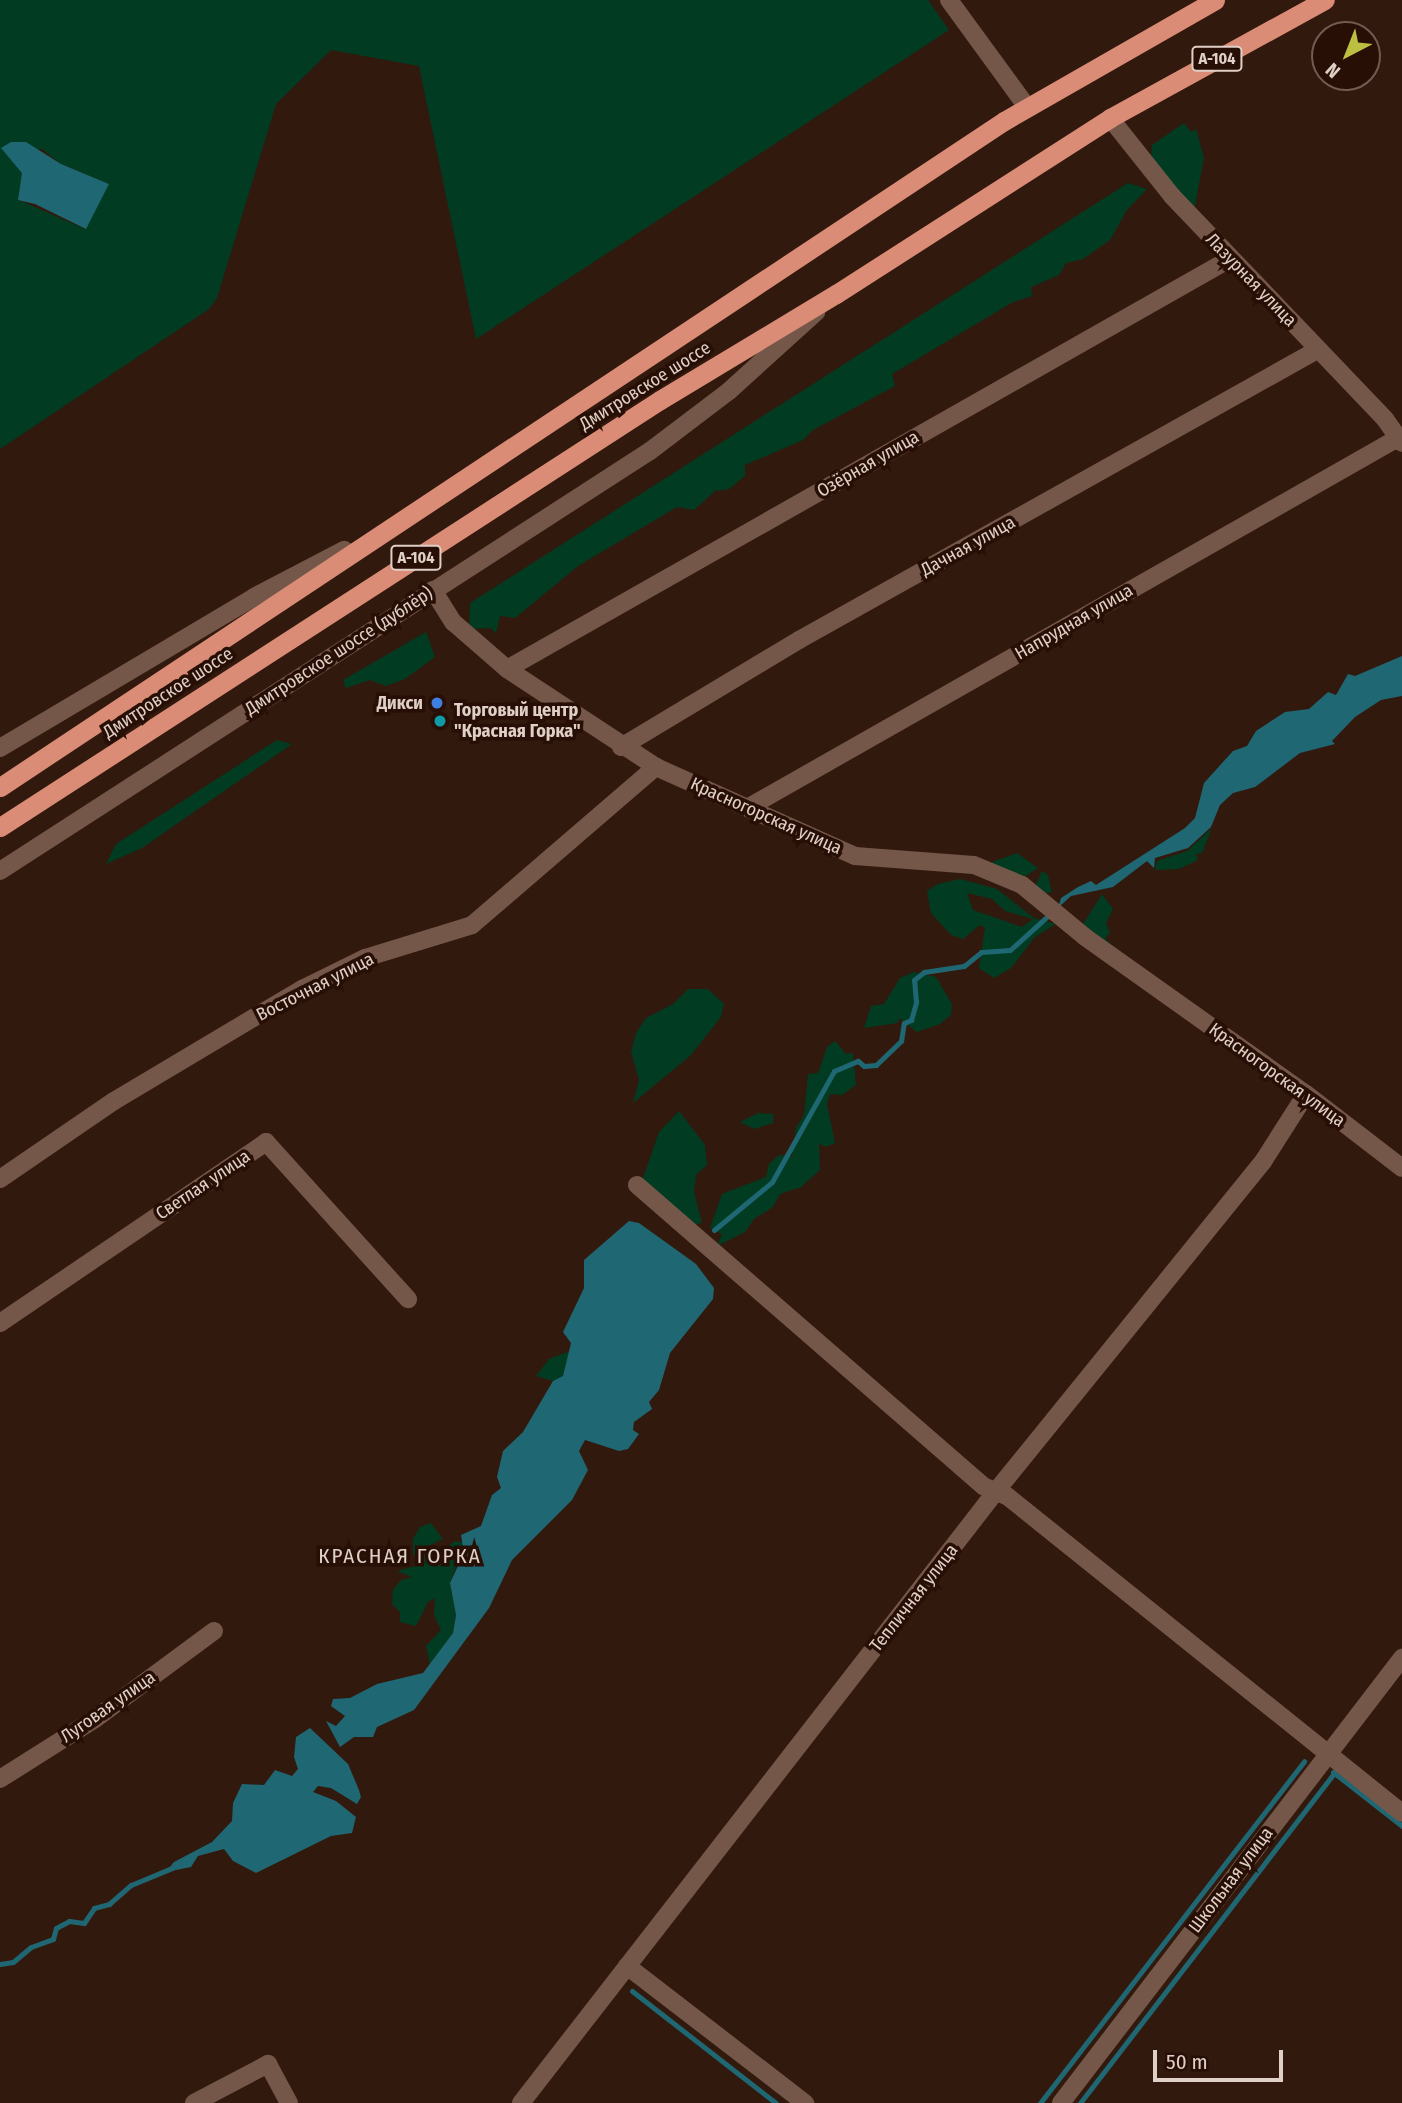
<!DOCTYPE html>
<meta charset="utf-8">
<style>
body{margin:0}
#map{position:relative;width:1402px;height:2103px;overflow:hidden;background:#32190d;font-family:"Fira Sans Condensed",sans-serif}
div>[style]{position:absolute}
.green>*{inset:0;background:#013c22}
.water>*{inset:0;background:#1f6773}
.stream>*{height:5px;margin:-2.5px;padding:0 2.5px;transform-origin:2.5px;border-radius:2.5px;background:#1f6773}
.minor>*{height:18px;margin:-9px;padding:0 9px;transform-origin:9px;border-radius:9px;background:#75574a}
.tertiary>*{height:18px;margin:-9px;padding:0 9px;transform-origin:9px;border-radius:9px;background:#75574a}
.secondary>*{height:18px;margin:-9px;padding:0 9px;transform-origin:9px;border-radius:9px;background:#75574a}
.trunk>*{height:19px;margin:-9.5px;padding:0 9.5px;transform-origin:9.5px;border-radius:9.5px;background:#da8c76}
.dots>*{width:19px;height:19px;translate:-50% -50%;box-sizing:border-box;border:4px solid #270f05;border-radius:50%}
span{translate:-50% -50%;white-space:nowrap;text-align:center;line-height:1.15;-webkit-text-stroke:7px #270f05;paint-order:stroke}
.shield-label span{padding:2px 5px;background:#270f05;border:2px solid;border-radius:5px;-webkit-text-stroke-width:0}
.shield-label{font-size:16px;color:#e0cfc7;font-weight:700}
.street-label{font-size:18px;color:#e0cfc7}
.poi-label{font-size:18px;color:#e0cfc7;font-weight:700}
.right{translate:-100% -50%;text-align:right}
.left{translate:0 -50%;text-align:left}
.quarter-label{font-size:21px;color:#e0cfc7;letter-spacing:2px}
.north{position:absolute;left:1311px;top:21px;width:70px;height:70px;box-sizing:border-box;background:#270f05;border:2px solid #715c53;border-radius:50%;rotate:222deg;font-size:19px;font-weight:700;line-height:28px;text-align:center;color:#e0cfc7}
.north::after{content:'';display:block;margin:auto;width:24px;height:32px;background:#bdbf43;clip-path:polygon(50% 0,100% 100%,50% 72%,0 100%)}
.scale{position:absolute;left:1153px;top:2050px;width:130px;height:32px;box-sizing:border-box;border:4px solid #e0cfc7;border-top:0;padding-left:9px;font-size:21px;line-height:24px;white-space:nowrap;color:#e0cfc7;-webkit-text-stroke:5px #270f05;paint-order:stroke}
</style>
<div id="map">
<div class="green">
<i style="clip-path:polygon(evenodd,0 0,928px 0,949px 30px,476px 339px,419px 66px,331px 50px,276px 104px,217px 298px,209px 309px,0 449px,0 0,2px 148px,42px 149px,61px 164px,109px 184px,85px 229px,19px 200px,23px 173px,2px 148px)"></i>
<i style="clip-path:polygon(1184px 123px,1191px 132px,1196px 129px,1204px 158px,1194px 211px,1151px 161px,1152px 145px)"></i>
<i style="clip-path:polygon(1128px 183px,1147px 189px,1127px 210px,1110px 240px,1083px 259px,1066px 263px,1059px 275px,1031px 287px,1032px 296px,1013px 302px,892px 374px,895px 386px,813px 430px,803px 440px,745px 465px,745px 476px,729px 489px,715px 491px,694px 510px,677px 507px,578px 566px,515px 618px,500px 616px,496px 633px,491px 628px,469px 629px,470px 603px)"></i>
<i style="clip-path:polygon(426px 632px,435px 657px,405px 679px,386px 686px,370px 680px,346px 688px,343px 680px)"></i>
<i style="clip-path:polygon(277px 740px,292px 744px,142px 848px,106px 864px,116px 844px)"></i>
<i style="clip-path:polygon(1212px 828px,1202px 853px,1196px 854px,1198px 860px,1179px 869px,1155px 870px,1157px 861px,1187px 851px)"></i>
<i style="clip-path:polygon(1017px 853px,1038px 868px,1021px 879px,984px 865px)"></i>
<i style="clip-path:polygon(1042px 871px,1048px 875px,1052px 892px,1040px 894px,1034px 889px)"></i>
<i style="clip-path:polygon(evenodd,960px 879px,997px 889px,1034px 918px,1056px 924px,1035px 937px,1011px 968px,994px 978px,979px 968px,985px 928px,980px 925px,963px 939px,951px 935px,931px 913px,927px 891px,938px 884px,960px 879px,967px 893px,992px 899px,1005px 911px,1033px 919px,1022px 927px,973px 910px,967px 893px)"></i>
<i style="clip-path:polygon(1102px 894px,1113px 909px,1106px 923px,1110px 933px,1105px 938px,1114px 948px,1083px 924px)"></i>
<i style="clip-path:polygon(914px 972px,936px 977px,952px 1004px,951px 1015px,940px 1024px,917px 1032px,899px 1018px,898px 1023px,864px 1028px,871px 1006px,884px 1004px,900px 978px)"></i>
<i style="clip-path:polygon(688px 989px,708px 989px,724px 1004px,721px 1017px,691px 1055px,633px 1103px,639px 1080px,631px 1052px,636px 1033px,646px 1018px,673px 1004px)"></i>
<i style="clip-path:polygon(835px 1041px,846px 1054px,853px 1053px,856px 1085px,842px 1095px,830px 1094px,827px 1104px,835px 1143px,825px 1147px,819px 1143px,820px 1170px,801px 1187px,780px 1194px,773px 1207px,754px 1219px,745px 1232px,717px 1246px,722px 1234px,710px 1228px,722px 1194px,766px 1177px,769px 1164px,779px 1155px,792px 1156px,796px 1128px,804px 1115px,808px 1074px,818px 1073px,827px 1047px)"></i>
<i style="clip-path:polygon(679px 1111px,705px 1145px,707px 1165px,696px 1175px,694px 1192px,702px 1223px,691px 1225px,642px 1181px,659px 1132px)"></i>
<i style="clip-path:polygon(758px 1113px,773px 1114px,773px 1123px,754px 1129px,740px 1122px)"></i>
<i style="clip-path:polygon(570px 1351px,563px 1376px,553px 1381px,536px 1376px,549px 1359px)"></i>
<i style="clip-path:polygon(431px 1523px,443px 1539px,428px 1546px,430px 1552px,438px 1554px,455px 1541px,465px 1543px,450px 1583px,456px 1615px,453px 1633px,430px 1665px,426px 1646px,441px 1630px,434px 1615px,435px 1598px,428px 1602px,416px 1626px,400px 1622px,400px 1612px,392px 1604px,393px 1590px,401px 1580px,412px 1577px,397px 1571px,426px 1563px,413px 1554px,413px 1539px,420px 1527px)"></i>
</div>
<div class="water">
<i style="clip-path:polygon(11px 142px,26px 142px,61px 164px,109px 184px,86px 229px,35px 204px,18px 200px,22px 173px,1px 148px)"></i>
<i style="clip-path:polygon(1402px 656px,1402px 696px,1381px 700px,1355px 717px,1332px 741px,1335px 744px,1300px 753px,1255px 787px,1233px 793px,1220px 805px,1211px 827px,1188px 848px,1155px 858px,1154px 868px,1147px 861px,1113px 887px,1071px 896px,1058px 908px,1061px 898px,1078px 887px,1091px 881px,1096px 885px,1185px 828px,1195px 818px,1204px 783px,1233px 751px,1247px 746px,1256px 731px,1285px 712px,1309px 709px,1328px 692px,1336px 695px,1348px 674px,1355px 676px)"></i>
<i style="clip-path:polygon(629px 1221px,639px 1223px,696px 1264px,714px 1288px,713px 1299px,670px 1353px,659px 1390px,649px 1402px,652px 1409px,634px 1422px,633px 1430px,639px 1434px,628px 1449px,619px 1451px,585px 1440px,579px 1451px,588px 1470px,572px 1500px,512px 1560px,489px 1608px,414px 1710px,377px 1727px,373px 1737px,354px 1737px,340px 1747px,326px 1721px,336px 1726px,345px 1716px,331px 1706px,333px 1699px,350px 1698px,377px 1684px,423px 1673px,453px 1633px,456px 1615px,450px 1583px,464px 1553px,461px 1535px,481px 1526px,492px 1495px,501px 1488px,497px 1477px,503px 1451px,523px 1432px,553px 1381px,563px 1376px,571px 1343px,563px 1332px,584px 1288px,584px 1260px)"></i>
<i style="clip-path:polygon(310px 1728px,348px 1764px,359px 1790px,361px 1797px,357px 1804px,331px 1788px,318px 1786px,313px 1792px,336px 1801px,356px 1817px,352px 1833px,331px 1836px,256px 1873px,233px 1861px,224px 1849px,198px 1856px,191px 1867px,166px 1872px,174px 1862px,212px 1842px,232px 1821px,233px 1803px,242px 1784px,264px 1785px,275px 1770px,292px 1776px,298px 1769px,294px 1757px,296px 1737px)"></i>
</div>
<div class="stream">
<i style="left:714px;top:1230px;width:75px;rotate:-39.6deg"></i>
<i style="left:772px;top:1182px;width:127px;rotate:-60.8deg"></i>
<i style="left:834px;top:1071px;width:26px;rotate:-23deg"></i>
<i style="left:858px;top:1061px;width:8px;rotate:40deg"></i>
<i style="left:864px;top:1066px;width:12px;rotate:-5deg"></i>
<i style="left:876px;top:1065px;width:35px;rotate:-44deg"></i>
<i style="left:901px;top:1041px;width:18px;rotate:-81deg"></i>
<i style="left:904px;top:1023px;width:8px;rotate:-23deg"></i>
<i style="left:911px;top:1020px;width:19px;rotate:-74deg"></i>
<i style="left:916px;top:1002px;width:22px;rotate:-95deg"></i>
<i style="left:914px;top:980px;width:13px;rotate:-39deg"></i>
<i style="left:924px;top:972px;width:40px;rotate:-8.5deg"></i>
<i style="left:964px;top:966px;width:22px;rotate:-39deg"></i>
<i style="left:981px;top:952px;width:29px;rotate:-4deg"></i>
<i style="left:1010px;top:950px;width:55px;rotate:-42.1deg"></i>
<i style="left:1333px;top:1772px;width:88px;rotate:38deg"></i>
<i style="left:0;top:1964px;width:13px;rotate:-9deg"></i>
<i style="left:13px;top:1962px;width:23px;rotate:-40deg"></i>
<i style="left:31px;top:1947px;width:23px;rotate:-20deg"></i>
<i style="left:53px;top:1939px;width:11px;rotate:-75deg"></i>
<i style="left:56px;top:1928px;width:15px;rotate:-28deg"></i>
<i style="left:69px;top:1921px;width:15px;rotate:8deg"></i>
<i style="left:84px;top:1923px;width:18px;rotate:-56deg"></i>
<i style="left:94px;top:1908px;width:16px;rotate:-15deg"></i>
<i style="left:109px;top:1904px;width:29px;rotate:-41deg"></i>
<i style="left:131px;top:1885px;width:44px;rotate:-22.5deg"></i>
<i style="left:632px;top:1991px;width:182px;rotate:37.9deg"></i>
<i style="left:1040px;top:2103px;width:432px;rotate:-52.3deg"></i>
<i style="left:1080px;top:2103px;width:418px;rotate:-52.4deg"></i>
</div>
<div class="minor">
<i style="left:949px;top:0;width:132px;rotate:53.9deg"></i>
<i style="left:1110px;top:118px;width:100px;rotate:51.5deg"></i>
<i style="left:1172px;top:196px;width:308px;rotate:46.3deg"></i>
<i style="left:1385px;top:419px;width:29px;rotate:55deg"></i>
<i style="left:507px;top:669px;width:831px;rotate:-29.56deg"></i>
<i style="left:621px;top:747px;width:208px;rotate:-31deg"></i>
<i style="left:799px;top:640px;width:594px;rotate:-29.24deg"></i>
<i style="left:749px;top:807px;width:747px;rotate:-29.62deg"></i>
<i style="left:0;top:1179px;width:138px;rotate:-34.4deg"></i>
<i style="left:114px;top:1101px;width:219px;rotate:-30.8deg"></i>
<i style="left:302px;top:989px;width:70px;rotate:-26.2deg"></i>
<i style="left:365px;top:958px;width:112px;rotate:-17.1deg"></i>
<i style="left:472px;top:925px;width:243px;rotate:-40.7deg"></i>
<i style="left:637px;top:1185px;width:459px;rotate:41deg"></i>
<i style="left:983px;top:1486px;width:26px;rotate:23deg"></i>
<i style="left:1007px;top:1496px;width:506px;rotate:38.75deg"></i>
<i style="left:0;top:1323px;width:322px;rotate:-34.2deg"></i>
<i style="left:266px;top:1142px;width:212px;rotate:47.9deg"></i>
<i style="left:0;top:1779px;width:112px;rotate:-32.3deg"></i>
<i style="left:95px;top:1719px;width:148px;rotate:-36.5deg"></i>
<i style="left:627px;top:1966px;width:225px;rotate:37.6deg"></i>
<i style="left:194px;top:2103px;width:84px;rotate:-27.8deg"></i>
<i style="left:268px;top:2064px;width:44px;rotate:61.7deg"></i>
<i style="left:521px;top:2103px;width:776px;rotate:-52.17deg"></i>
<i style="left:997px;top:1490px;width:424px;rotate:-51deg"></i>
<i style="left:1264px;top:1160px;width:78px;rotate:-57.5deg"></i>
<i style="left:1061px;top:2103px;width:561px;rotate:-52.54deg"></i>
</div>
<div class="tertiary">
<i style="left:433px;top:590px;width:38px;rotate:58deg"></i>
<i style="left:453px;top:622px;width:72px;rotate:41deg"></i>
<i style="left:507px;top:669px;width:178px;rotate:33.3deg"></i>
<i style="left:656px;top:767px;width:218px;rotate:24.1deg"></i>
<i style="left:855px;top:856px;width:119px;rotate:4.3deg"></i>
<i style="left:974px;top:865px;width:52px;rotate:22.6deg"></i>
<i style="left:1022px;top:885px;width:82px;rotate:39.5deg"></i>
<i style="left:1085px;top:937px;width:271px;rotate:35.4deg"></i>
<i style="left:1306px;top:1094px;width:121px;rotate:37.6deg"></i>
</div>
<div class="secondary">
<i style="left:0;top:748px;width:295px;rotate:-30.7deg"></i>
<i style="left:254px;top:597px;width:102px;rotate:-27.6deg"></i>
<i style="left:0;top:871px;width:774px;rotate:-32.87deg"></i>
<i style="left:650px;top:451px;width:99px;rotate:-37.2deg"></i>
<i style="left:729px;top:391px;width:118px;rotate:-42.2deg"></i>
</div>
<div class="trunk">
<i style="left:0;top:787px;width:1205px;rotate:-33.56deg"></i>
<i style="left:1004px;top:121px;width:243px;rotate:-29.8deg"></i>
<i style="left:0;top:827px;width:786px;rotate:-32.9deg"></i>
<i style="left:660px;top:400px;width:205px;rotate:-31.1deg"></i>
<i style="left:836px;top:294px;width:326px;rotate:-32.7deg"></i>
<i style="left:1110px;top:118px;width:245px;rotate:-28.8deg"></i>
</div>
<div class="dots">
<i style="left:437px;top:703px;background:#3f7fe0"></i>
<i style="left:440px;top:721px;background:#0f9aa8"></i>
</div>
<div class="shield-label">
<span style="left:1217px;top:59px">А-104</span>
<span style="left:416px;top:558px">А-104</span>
</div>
<div class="street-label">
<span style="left:1251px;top:280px;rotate:46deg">Лазурная улица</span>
<span style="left:645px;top:386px;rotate:-32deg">Дмитровское шоссе</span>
<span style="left:868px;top:464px;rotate:-30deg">Озёрная улица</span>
<span style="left:968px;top:546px;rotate:-29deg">Дачная улица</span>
<span style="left:1074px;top:622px;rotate:-30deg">Напрудная улица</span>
<span style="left:339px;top:651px;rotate:-33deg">Дмитровское шоссе (дублёр)</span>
<span style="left:168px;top:693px;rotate:-33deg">Дмитровское шоссе</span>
<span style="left:766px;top:816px;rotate:24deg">Красногорская улица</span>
<span style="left:315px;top:987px;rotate:-27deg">Восточная улица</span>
<span style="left:1277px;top:1075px;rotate:36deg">Красногорская улица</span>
<span style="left:203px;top:1185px;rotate:-34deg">Светлая улица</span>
<span style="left:914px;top:1598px;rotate:-52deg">Тепличная улица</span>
<span style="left:108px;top:1707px;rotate:-35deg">Луговая улица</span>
<span style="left:1231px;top:1880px;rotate:-53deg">Школьная улица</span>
</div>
<div class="poi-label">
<span class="right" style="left:423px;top:703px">Дикси</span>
<span class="left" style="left:454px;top:721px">Торговый центр<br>"Красная Горка"</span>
</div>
<div class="quarter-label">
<span style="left:400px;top:1556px">КРАСНАЯ ГОРКА</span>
</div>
<div class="north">N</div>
<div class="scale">50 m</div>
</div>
